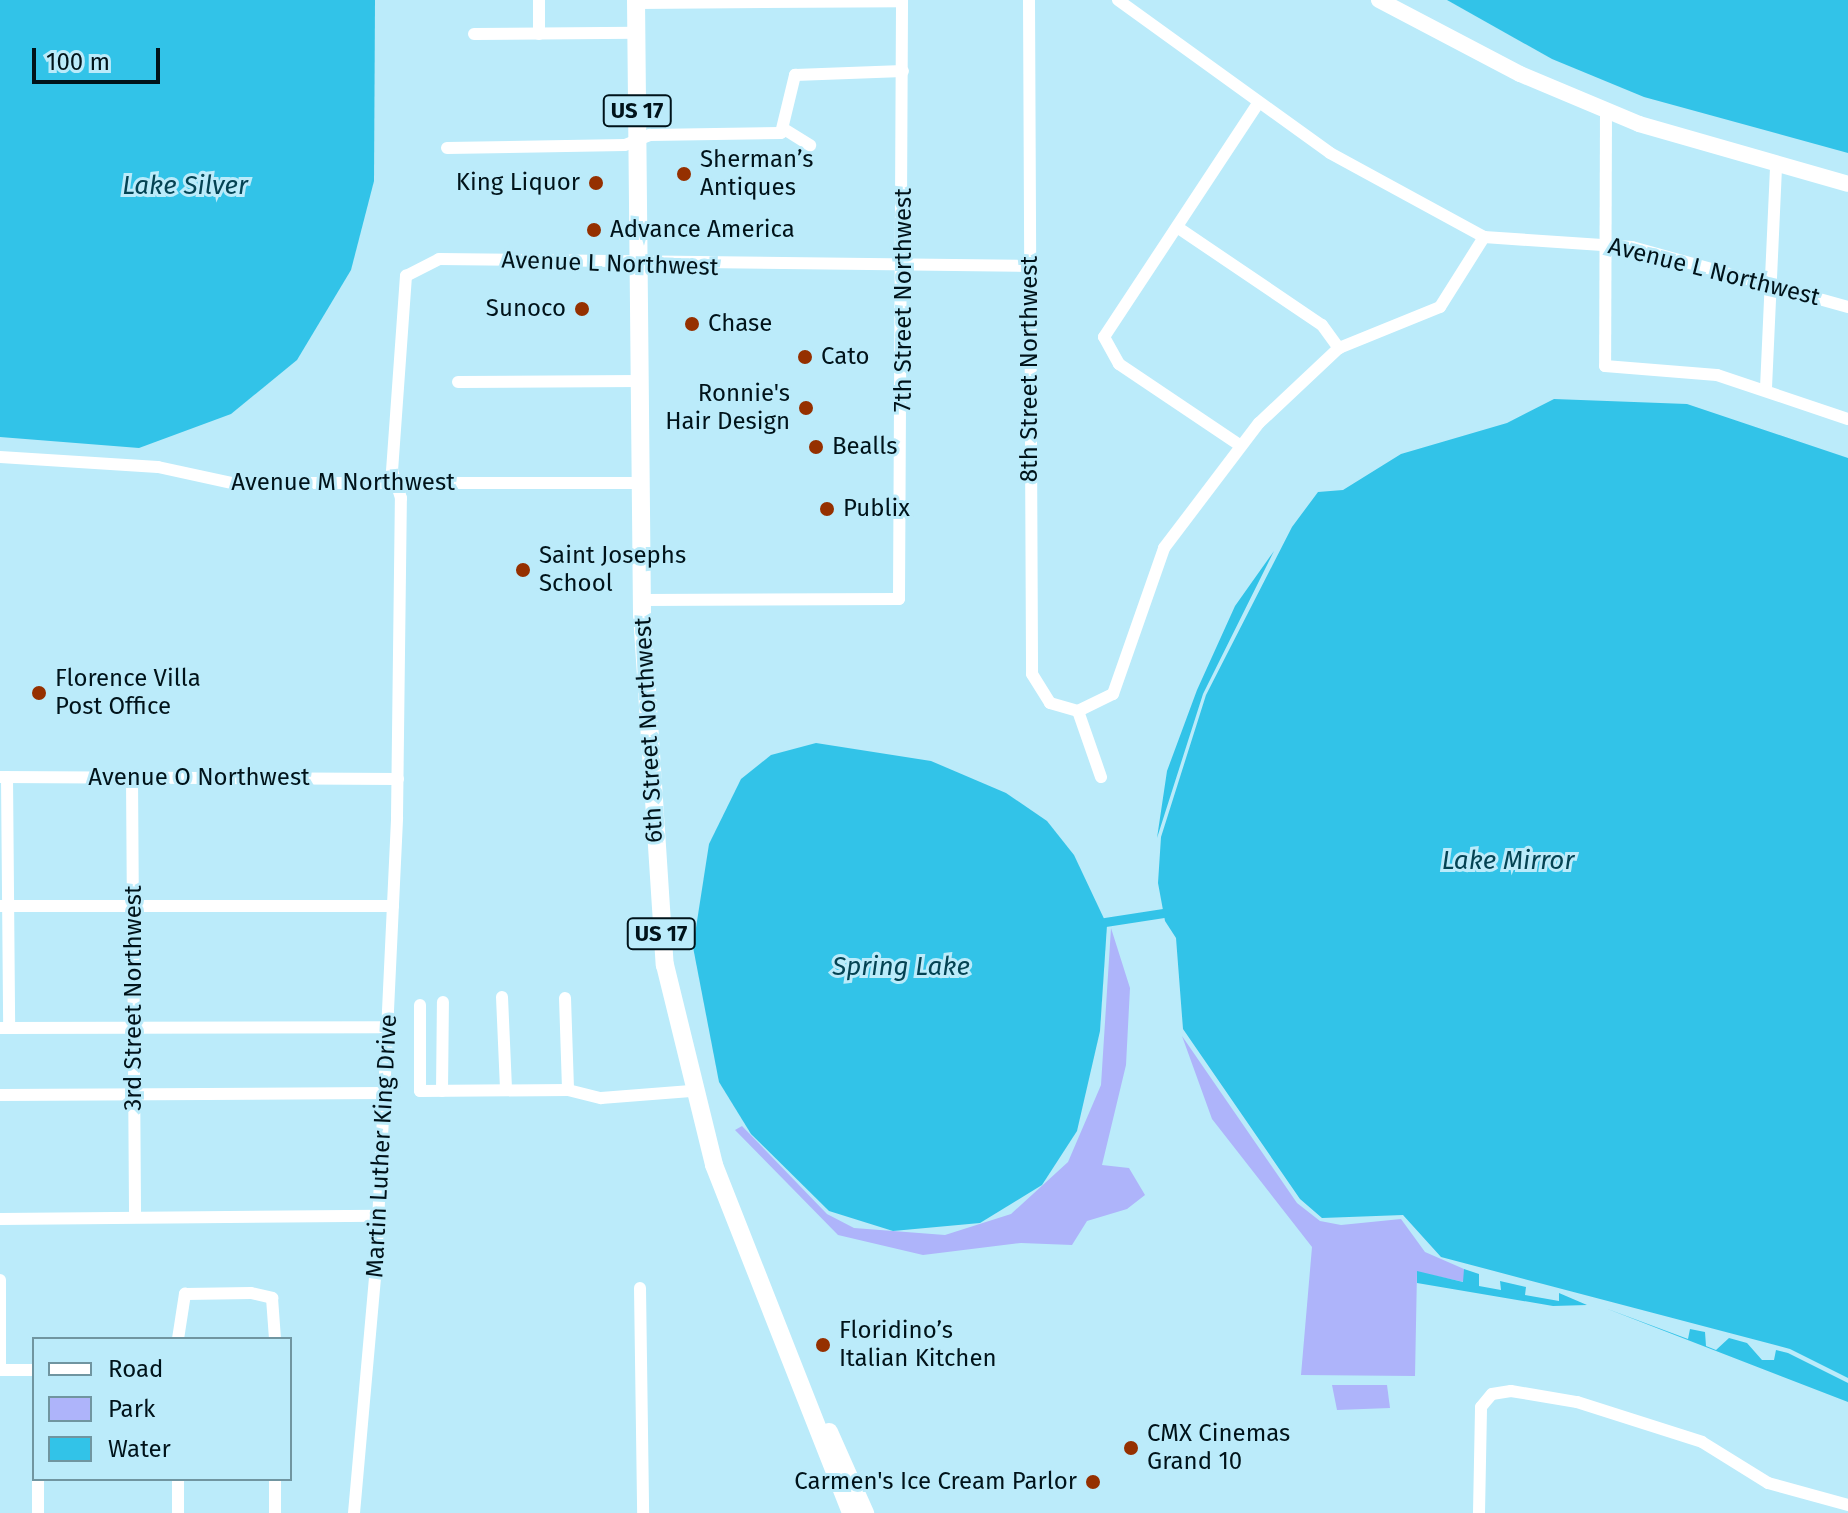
<!DOCTYPE html>
<meta charset="utf-8">
<style>
body{margin:0}
#map{position:relative;width:1848px;height:1513px;overflow:hidden;background:#bbebfa;font-family:"Fira Sans",sans-serif}
div>[style]{position:absolute}
.green>*{inset:0;background:#aeb4fa}
.water>*{inset:0;background:#32c3e8}
.canal>*{height:9px;margin:-4.5px;padding:0 4.5px;transform-origin:4.5px;border-radius:4.5px;background:#32c3e8}
.minor>*{height:12px;margin:-6px;padding:0 6px;transform-origin:6px;border-radius:6px;background:#fff}
.major>*{height:16px;margin:-8px;padding:0 8px;transform-origin:8px;border-radius:8px;background:#fff}
.highway>*{height:18px;margin:-9px;padding:0 9px;transform-origin:9px;border-radius:9px;background:#fff}
.dots>*{width:22px;height:22px;translate:-50% -50%;box-sizing:border-box;border:4px solid #bbebfa;border-radius:50%}
span{translate:-50% -50%;white-space:nowrap;text-align:center;line-height:1.15;-webkit-text-stroke:6px #bbebfa;paint-order:stroke}
.shield-label span{padding:2px 6px;background:#bbebfa;border:2px solid;border-radius:6px;-webkit-text-stroke-width:0}
.shield-label{font-size:22px;color:#00131a;font-weight:700}
.poi-label{font-size:24px;color:#00131a}
.left{translate:0 -50%;text-align:left}
.right{translate:-100% -50%;text-align:right}
.street-label{font-size:24px;color:#00131a}
.water-label{font-size:26px;color:#044353;font-style:italic}
.legend{position:absolute;left:32px;top:1337px;width:260px;height:144px;box-sizing:border-box;background:#bbebfa;border:2px solid #7095a0;margin:0;padding:10px 14px;list-style:none;font-size:24px;color:#00131a}
.legend li{display:flex;align-items:center;gap:16px;height:40px}
.legend b{width:40px;border:2px solid #7095a0}
.scale{position:absolute;left:32px;top:48px;width:128px;height:36px;box-sizing:border-box;border:4px solid #00131a;border-top:0;padding-left:10px;font-size:24px;line-height:28px;white-space:nowrap;color:#00131a;-webkit-text-stroke:6px #bbebfa;paint-order:stroke}
</style>
<div id="map">
<div class="green">
<i style="clip-path:polygon(1111px 928px,1130px 988px,1126px 1065px,1102px 1165px,1129px 1168px,1145px 1195px,1127px 1209px,1087px 1221px,1072px 1245px,1021px 1243px,923px 1255px,838px 1235px,735px 1130px,742px 1126px,827px 1214px,854px 1228px,945px 1235px,1011px 1214px,1068px 1162px,1101px 1085px)"></i>
<i style="clip-path:polygon(1182px 1036px,1297px 1203px,1320px 1221px,1341px 1225px,1401px 1219px,1425px 1252px,1464px 1269px,1464px 1282px,1417px 1272px,1415px 1376px,1301px 1375px,1312px 1247px,1212px 1119px)"></i>
<i style="clip-path:polygon(1332px 1385px,1387px 1385px,1390px 1408px,1337px 1410px)"></i>
</div>
<div class="water">
<i style="clip-path:polygon(0 0,375px 0,374px 181px,351px 270px,297px 360px,231px 414px,139px 448px,0 437px)"></i>
<i style="clip-path:polygon(1447px 0,1848px 0,1848px 153px,1644px 97px,1552px 59px)"></i>
<i style="clip-path:polygon(1554px 399px,1687px 404px,1848px 458px,1848px 1378px,1790px 1349px,1441px 1257px,1403px 1215px,1322px 1218px,1300px 1199px,1183px 1029px,1176px 938px,1165px 921px,1158px 883px,1161px 837px,1206px 695px,1292px 527px,1318px 492px,1343px 490px,1401px 454px,1507px 423px)"></i>
<i style="clip-path:polygon(1274px 551px,1203px 694px,1157px 838px,1167px 771px,1197px 690px,1235px 606px)"></i>
<i style="clip-path:polygon(816px 743px,931px 761px,1006px 793px,1047px 821px,1074px 855px,1107px 925px,1100px 1031px,1077px 1131px,1042px 1185px,980px 1223px,893px 1231px,829px 1211px,751px 1134px,719px 1082px,693px 947px,709px 844px,741px 779px,771px 755px)"></i>
<i style="clip-path:polygon(1464px 1269px,1479px 1274px,1479px 1286px,1501px 1290px,1500px 1281px,1526px 1287px,1525px 1295px,1559px 1301px,1559px 1293px,1587px 1305px,1553px 1306px,1417px 1283px,1417px 1271px,1463px 1282px)"></i>
<i style="clip-path:polygon(1605px 1308px,1688px 1339px,1690px 1329px,1705px 1332px,1706px 1346px,1716px 1350px,1729px 1338px,1747px 1343px,1762px 1360px,1774px 1360px,1776px 1350px,1788px 1353px,1848px 1383px,1848px 1402px)"></i>
</div>
<div class="canal">
<i style="left:1105px;top:922px;width:59px;rotate:-8.8deg"></i>
</div>
<div class="minor">
<i style="left:539px;top:0;width:34px;rotate:90deg"></i>
<i style="left:1029px;top:0;width:674px;rotate:89.74deg"></i>
<i style="left:1032px;top:674px;width:34px;rotate:58deg"></i>
<i style="left:1050px;top:703px;width:29px;rotate:16deg"></i>
<i style="left:1118px;top:0;width:261px;rotate:35.8deg"></i>
<i style="left:1330px;top:153px;width:175px;rotate:28.6deg"></i>
<i style="left:1484px;top:237px;width:148px;rotate:3.9deg"></i>
<i style="left:1632px;top:247px;width:224px;rotate:15.5deg"></i>
<i style="left:636px;top:3px;width:266px;rotate:-0.4deg"></i>
<i style="left:474px;top:34px;width:163px;rotate:-0.4deg"></i>
<i style="left:1606px;top:111px;width:255px;rotate:90.2deg"></i>
<i style="left:1605px;top:366px;width:112px;rotate:4.6deg"></i>
<i style="left:1717px;top:375px;width:138px;rotate:18.6deg"></i>
<i style="left:784px;top:129px;width:31px;rotate:32deg"></i>
<i style="left:447px;top:148px;width:178px;rotate:-1deg"></i>
<i style="left:625px;top:145px;width:27px;rotate:-22deg"></i>
<i style="left:650px;top:135px;width:131px;rotate:-0.9deg"></i>
<i style="left:781px;top:133px;width:60px;rotate:-76.4deg"></i>
<i style="left:795px;top:75px;width:108px;rotate:-2.1deg"></i>
<i style="left:1177px;top:227px;width:175px;rotate:34.1deg"></i>
<i style="left:1322px;top:325px;width:29px;rotate:54deg"></i>
<i style="left:458px;top:382px;width:182px;rotate:-0.3deg"></i>
<i style="left:1766px;top:388px;width:221px;rotate:-87.4deg"></i>
<i style="left:1241px;top:446px;width:147px;rotate:-146.1deg"></i>
<i style="left:1119px;top:364px;width:31px;rotate:-119deg"></i>
<i style="left:1104px;top:337px;width:278px;rotate:-56.6deg"></i>
<i style="left:0;top:457px;width:158px;rotate:3.6deg"></i>
<i style="left:158px;top:467px;width:76px;rotate:12.2deg"></i>
<i style="left:232px;top:483px;width:409px"></i>
<i style="left:642px;top:600px;width:257px;rotate:-0.2deg"></i>
<i style="left:899px;top:599px;width:599px;rotate:-89.71deg"></i>
<i style="left:1078px;top:711px;width:39px;rotate:-26deg"></i>
<i style="left:1113px;top:694px;width:155px;rotate:-70.7deg"></i>
<i style="left:1164px;top:548px;width:157px;rotate:-52.8deg"></i>
<i style="left:1259px;top:423px;width:110px;rotate:-43.2deg"></i>
<i style="left:1339px;top:348px;width:109px;rotate:-22.1deg"></i>
<i style="left:1440px;top:307px;width:83px;rotate:-57.8deg"></i>
<i style="left:1078px;top:711px;width:70px;rotate:70.8deg"></i>
<i style="left:0;top:777px;width:398px;rotate:0.3deg"></i>
<i style="left:7px;top:777px;width:251px;rotate:89.5deg"></i>
<i style="left:132px;top:778px;width:439px;rotate:89.6deg"></i>
<i style="left:0;top:906px;width:393px"></i>
<i style="left:502px;top:997px;width:93px;rotate:87.5deg"></i>
<i style="left:565px;top:998px;width:92px;rotate:88.1deg"></i>
<i style="left:420px;top:1005px;width:86px;rotate:90deg"></i>
<i style="left:420px;top:1091px;width:148px;rotate:-0.4deg"></i>
<i style="left:568px;top:1090px;width:34px;rotate:14deg"></i>
<i style="left:601px;top:1098px;width:90px;rotate:-4.4deg"></i>
<i style="left:0;top:1028px;width:388px;rotate:-0.1deg"></i>
<i style="left:442px;top:1091px;width:89px;rotate:-89.4deg"></i>
<i style="left:0;top:1095px;width:384px;rotate:-0.3deg"></i>
<i style="left:0;top:1219px;width:379px;rotate:-0.5deg"></i>
<i style="left:0;top:1280px;width:90px;rotate:90deg"></i>
<i style="left:640px;top:1288px;width:225px;rotate:89.2deg"></i>
<i style="left:178px;top:1339px;width:46px;rotate:-81.2deg"></i>
<i style="left:185px;top:1294px;width:66px;rotate:-0.9deg"></i>
<i style="left:251px;top:1293px;width:22px;rotate:13deg"></i>
<i style="left:272px;top:1298px;width:41px;rotate:85.8deg"></i>
<i style="left:0;top:1370px;width:34px"></i>
<i style="left:38px;top:1479px;width:34px;rotate:90deg"></i>
<i style="left:178px;top:1479px;width:34px;rotate:90deg"></i>
<i style="left:275px;top:1479px;width:34px;rotate:90deg"></i>
<i style="left:354px;top:1513px;width:249px;rotate:-84.9deg"></i>
<i style="left:376px;top:1265px;width:448px;rotate:-87.3deg"></i>
<i style="left:397px;top:817px;width:319px;rotate:-89.3deg"></i>
<i style="left:401px;top:498px;width:28px;rotate:-108deg"></i>
<i style="left:392px;top:471px;width:196px;rotate:-85.9deg"></i>
<i style="left:406px;top:276px;width:37px;rotate:-27deg"></i>
<i style="left:439px;top:259px;width:590px;rotate:0.68deg"></i>
<i style="left:1479px;top:1513px;width:106px;rotate:-88.9deg"></i>
<i style="left:1481px;top:1407px;width:17px;rotate:-50deg"></i>
<i style="left:1492px;top:1394px;width:19px;rotate:-9deg"></i>
<i style="left:1511px;top:1391px;width:67px;rotate:9.5deg"></i>
<i style="left:1577px;top:1402px;width:131px;rotate:17.7deg"></i>
<i style="left:1702px;top:1442px;width:78px;rotate:31.8deg"></i>
<i style="left:1768px;top:1483px;width:83px;rotate:15.4deg"></i>
</div>
<div class="major">
<i style="left:1379px;top:0;width:159px;rotate:27.7deg"></i>
<i style="left:1520px;top:74px;width:129px;rotate:22.8deg"></i>
<i style="left:1639px;top:124px;width:217px;rotate:16deg"></i>
</div>
<div class="highway">
<i style="left:636px;top:0;width:614px;rotate:89.44deg"></i>
<i style="left:642px;top:614px;width:352px;rotate:86.3deg"></i>
<i style="left:665px;top:965px;width:206px;rotate:76.2deg"></i>
<i style="left:714px;top:1165px;width:374px;rotate:68.5deg"></i>
<i style="left:829px;top:1432px;width:89px;rotate:66deg"></i>
</div>
<div class="dots">
<i style="left:684px;top:174px;background:#953000"></i>
<i style="left:596px;top:183px;background:#953000"></i>
<i style="left:594px;top:230px;background:#953000"></i>
<i style="left:582px;top:309px;background:#953000"></i>
<i style="left:692px;top:324px;background:#953000"></i>
<i style="left:805px;top:357px;background:#953000"></i>
<i style="left:806px;top:408px;background:#953000"></i>
<i style="left:816px;top:447px;background:#953000"></i>
<i style="left:827px;top:509px;background:#953000"></i>
<i style="left:523px;top:570px;background:#953000"></i>
<i style="left:39px;top:693px;background:#953000"></i>
<i style="left:823px;top:1345px;background:#953000"></i>
<i style="left:1131px;top:1448px;background:#953000"></i>
<i style="left:1093px;top:1482px;background:#953000"></i>
</div>
<div class="shield-label">
<span style="left:637px;top:111px">US 17</span>
<span style="left:661px;top:934px">US 17</span>
</div>
<div class="poi-label">
<span class="left" style="left:700px;top:174px">Sherman’s<br>Antiques</span>
<span class="right" style="left:580px;top:183px">King Liquor</span>
<span class="left" style="left:610px;top:230px">Advance America</span>
<span class="right" style="left:566px;top:309px">Sunoco</span>
<span class="left" style="left:708px;top:324px">Chase</span>
<span class="left" style="left:821px;top:357px">Cato</span>
<span class="right" style="left:790px;top:408px">Ronnie's<br>Hair Design</span>
<span class="left" style="left:832px;top:447px">Bealls</span>
<span class="left" style="left:843px;top:509px">Publix</span>
<span class="left" style="left:539px;top:570px">Saint Josephs<br>School</span>
<span class="left" style="left:55px;top:693px">Florence Villa<br>Post Office</span>
<span class="left" style="left:839px;top:1345px">Floridino’s<br>Italian Kitchen</span>
<span class="left" style="left:1147px;top:1448px">CMX Cinemas<br>Grand 10</span>
<span class="right" style="left:1077px;top:1482px">Carmen's Ice Cream Parlor</span>
</div>
<div class="street-label">
<span style="left:610px;top:264px;rotate:2deg">Avenue L Northwest</span>
<span style="left:1714px;top:272px;rotate:14deg">Avenue L Northwest</span>
<span style="left:904px;top:300px;rotate:-90deg">7th Street Northwest</span>
<span style="left:1030px;top:369px;rotate:-90deg">8th Street Northwest</span>
<span style="left:343px;top:483px">Avenue M Northwest</span>
<span style="left:649px;top:730px;rotate:-93deg">6th Street Northwest</span>
<span style="left:199px;top:778px">Avenue O Northwest</span>
<span style="left:134px;top:998px;rotate:-90deg">3rd Street Northwest</span>
<span style="left:382px;top:1146px;rotate:-87deg">Martin Luther King Drive</span>
</div>
<div class="water-label">
<span style="left:185px;top:186px">Lake Silver</span>
<span style="left:1508px;top:861px">Lake Mirror</span>
<span style="left:901px;top:967px">Spring Lake</span>
</div>
<ul class="legend">
<li><b style="height:10px;background:#fff"></b>Road</li>
<li><b style="height:22px;background:#aeb4fa"></b>Park</li>
<li><b style="height:22px;background:#32c3e8"></b>Water</li>
</ul>
<div class="scale">100 m</div>
</div>
